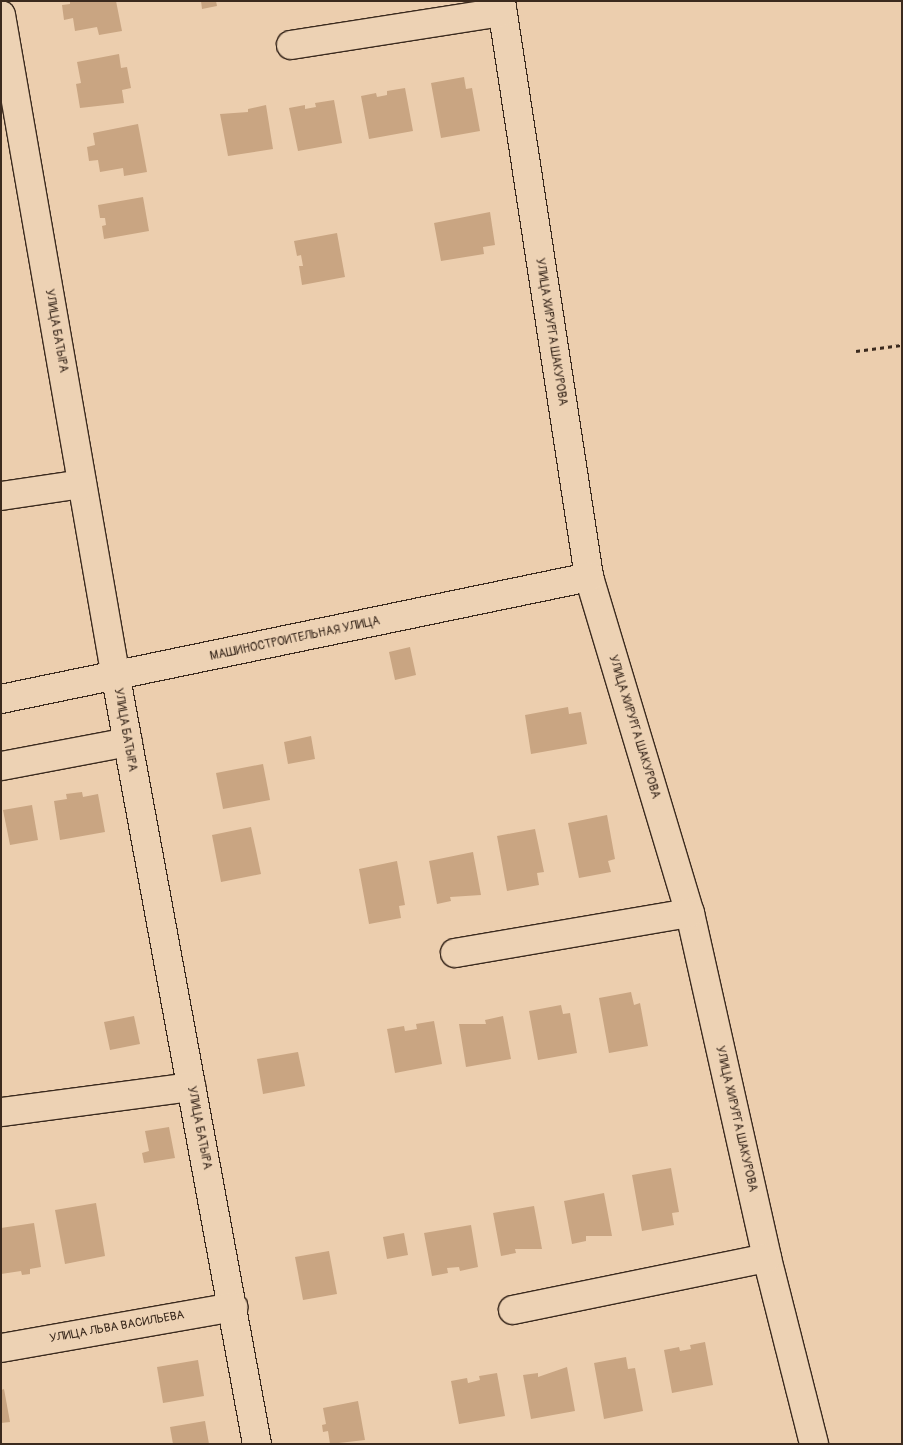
<!DOCTYPE html>
<meta charset="utf-8">
<style>
body{margin:0}
#map{position:relative;width:903px;height:1445px;overflow:hidden;background:#ecceae;font-family:Pangolin,sans-serif}
div>[style]{position:absolute}
.building>*{inset:0;background:#c9a582}
.path>*{height:3px;margin-top:-1.5px;transform-origin:0;background:repeating-linear-gradient(90deg,#3b2a1e 0 4px,transparent 0 8px)}
.roads{filter:drop-shadow(1px 0 #3b2a1e) drop-shadow(-1px 0 #3b2a1e) drop-shadow(0 1px #3b2a1e) drop-shadow(0 -1px #3b2a1e)}
.minor>*{height:28px;margin:-14px;padding:0 14px;transform-origin:14px;border-radius:14px;background:#edd2b4}
span{translate:-50% -50%;white-space:nowrap;text-align:center;line-height:1.15;-webkit-text-stroke:4px #edd2b4;paint-order:stroke}
.street-label{font-size:12px;color:#3b2a1e}
.frame{position:absolute;inset:0;border:2px solid #3b2a1e;pointer-events:none}
</style>
<div id="map">
<div class="building">
<i style="clip-path:polygon(70px 1px,116px 1px,122px 31px,99px 35px,97px 27px,75px 31px,73px 18px,64px 20px,62px 5px,70px 4px)"></i>
<i style="clip-path:polygon(201px 1px,216px 1px,217px 6px,202px 9px)"></i>
<i style="clip-path:polygon(119px 54px,121px 68px,127px 67px,131px 88px,122px 90px,124px 103px,80px 108px,76px 84px,81px 83px,77px 62px)"></i>
<i style="clip-path:polygon(464px 77px,466px 89px,472px 88px,480px 131px,441px 138px,431px 83px)"></i>
<i style="clip-path:polygon(405px 88px,413px 131px,369px 139px,361px 96px,376px 93px,377px 97px,387px 95px,387px 91px)"></i>
<i style="clip-path:polygon(334px 100px,342px 143px,298px 151px,289px 108px,305px 105px,305px 109px,316px 107px,315px 103px)"></i>
<i style="clip-path:polygon(266px 105px,273px 149px,228px 156px,220px 114px,248px 112px,248px 109px)"></i>
<i style="clip-path:polygon(138px 124px,147px 172px,124px 176px,123px 168px,100px 172px,98px 160px,89px 161px,87px 147px,95px 145px,93px 133px)"></i>
<i style="clip-path:polygon(143px 197px,149px 231px,104px 239px,102px 226px,106px 225px,105px 218px,100px 218px,98px 205px)"></i>
<i style="clip-path:polygon(490px 212px,495px 245px,483px 247px,484px 254px,441px 261px,434px 223px)"></i>
<i style="clip-path:polygon(337px 233px,345px 277px,302px 285px,299px 266px,303px 266px,301px 255px,297px 256px,294px 241px)"></i>
<i style="clip-path:polygon(410px 647px,416px 675px,395px 680px,389px 652px)"></i>
<i style="clip-path:polygon(568px 707px,569px 714px,581px 712px,587px 744px,531px 754px,525px 715px)"></i>
<i style="clip-path:polygon(311px 736px,315px 759px,288px 764px,284px 742px)"></i>
<i style="clip-path:polygon(263px 764px,270px 800px,223px 809px,216px 773px)"></i>
<i style="clip-path:polygon(82px 792px,83px 797px,98px 794px,105px 832px,60px 840px,54px 801px,67px 799px,66px 794px)"></i>
<i style="clip-path:polygon(32px 805px,38px 840px,10px 845px,3px 810px)"></i>
<i style="clip-path:polygon(607px 815px,615px 859px,608px 861px,611px 872px,579px 878px,568px 823px)"></i>
<i style="clip-path:polygon(251px 827px,261px 874px,221px 882px,212px 835px)"></i>
<i style="clip-path:polygon(535px 829px,544px 872px,537px 873px,539px 885px,507px 891px,497px 836px)"></i>
<i style="clip-path:polygon(473px 852px,481px 895px,450px 897px,451px 901px,437px 904px,429px 861px)"></i>
<i style="clip-path:polygon(397px 861px,405px 905px,399px 906px,401px 918px,369px 924px,359px 869px)"></i>
<i style="clip-path:polygon(631px 992px,634px 1005px,640px 1003px,648px 1046px,609px 1053px,599px 998px)"></i>
<i style="clip-path:polygon(561px 1005px,563px 1014px,570px 1013px,577px 1053px,538px 1060px,529px 1011px)"></i>
<i style="clip-path:polygon(134px 1016px,140px 1044px,110px 1050px,104px 1022px)"></i>
<i style="clip-path:polygon(503px 1016px,511px 1059px,466px 1067px,459px 1024px,486px 1024px,485px 1020px)"></i>
<i style="clip-path:polygon(434px 1021px,442px 1064px,395px 1073px,387px 1029px,404px 1026px,405px 1031px,417px 1029px,416px 1024px)"></i>
<i style="clip-path:polygon(298px 1052px,305px 1086px,263px 1094px,257px 1059px)"></i>
<i style="clip-path:polygon(169px 1127px,175px 1158px,144px 1163px,142px 1153px,149px 1151px,145px 1131px)"></i>
<i style="clip-path:polygon(671px 1168px,679px 1212px,672px 1213px,674px 1225px,642px 1231px,632px 1175px)"></i>
<i style="clip-path:polygon(604px 1193px,612px 1236px,586px 1236px,586px 1241px,572px 1244px,564px 1201px)"></i>
<i style="clip-path:polygon(96px 1203px,105px 1256px,65px 1264px,55px 1210px)"></i>
<i style="clip-path:polygon(534px 1206px,542px 1249px,515px 1249px,516px 1253px,501px 1256px,493px 1213px)"></i>
<i style="clip-path:polygon(34px 1223px,41px 1267px,30px 1269px,30px 1274px,22px 1275px,21px 1271px,1px 1274px,1px 1228px)"></i>
<i style="clip-path:polygon(471px 1225px,478px 1267px,460px 1271px,459px 1267px,447px 1268px,448px 1273px,432px 1276px,424px 1233px)"></i>
<i style="clip-path:polygon(404px 1233px,408px 1255px,387px 1259px,383px 1237px)"></i>
<i style="clip-path:polygon(329px 1251px,337px 1294px,303px 1300px,295px 1257px)"></i>
<i style="clip-path:polygon(705px 1342px,713px 1385px,672px 1393px,664px 1350px,679px 1347px,680px 1351px,691px 1349px,690px 1345px)"></i>
<i style="clip-path:polygon(626px 1357px,628px 1369px,635px 1368px,643px 1411px,604px 1419px,594px 1363px)"></i>
<i style="clip-path:polygon(198px 1360px,204px 1396px,163px 1403px,157px 1367px)"></i>
<i style="clip-path:polygon(567px 1367px,575px 1411px,531px 1419px,523px 1375px,538px 1373px,538px 1377px)"></i>
<i style="clip-path:polygon(497px 1373px,505px 1416px,459px 1424px,451px 1381px,467px 1378px,468px 1383px,480px 1380px,479px 1376px)"></i>
<i style="clip-path:polygon(4px 1389px,10px 1422px,1px 1423px,1px 1390px)"></i>
<i style="clip-path:polygon(358px 1401px,365px 1440px,330px 1444px,328px 1431px,323px 1432px,322px 1425px,326px 1424px,323px 1408px)"></i>
<i style="clip-path:polygon(205px 1421px,209px 1444px,173px 1444px,170px 1427px)"></i>
</div>
<div class="path">
<i style="left:856px;top:351px;width:46px;rotate:-7.4deg"></i>
</div>
<div class="roads">
<div class="minor">
<i style="left:501px;top:1px;width:583px;rotate:81.31deg"></i>
<i style="left:589px;top:577px;width:351px;rotate:73.3deg"></i>
<i style="left:690px;top:913px;width:353px;rotate:77.4deg"></i>
<i style="left:767px;top:1258px;width:192px;rotate:75.8deg"></i>
<i style="left:1px;top:15px;width:673px;rotate:80.16deg"></i>
<i style="left:116px;top:678px;width:779px;rotate:79.57deg"></i>
<i style="left:291px;top:45px;width:214px;rotate:-8.9deg"></i>
<i style="left:1px;top:496px;width:82px;rotate:-8.4deg"></i>
<i style="left:1px;top:699px;width:601px;rotate:-11.72deg"></i>
<i style="left:1px;top:766px;width:129px;rotate:-10.7deg"></i>
<i style="left:455px;top:953px;width:238px;rotate:-9.7deg"></i>
<i style="left:1px;top:1112px;width:192px;rotate:-7.5deg"></i>
<i style="left:513px;top:1310px;width:259px;rotate:-11.6deg"></i>
<i style="left:1px;top:1348px;width:236px;rotate:-10deg"></i>
</div>
</div>
<div class="street-label">
<span style="left:56px;top:331px;rotate:80deg">УЛИЦА БАТЫРА</span>
<span style="left:551px;top:332px;rotate:81deg">УЛИЦА ХИРУРГА ШАКУРОВА</span>
<span style="left:295px;top:639px;rotate:-12deg">МАШИНОСТРОИТЕЛЬНАЯ УЛИЦА</span>
<span style="left:634px;top:727px;rotate:73deg">УЛИЦА ХИРУРГА ШАКУРОВА</span>
<span style="left:125px;top:730px;rotate:80deg">УЛИЦА БАТЫРА</span>
<span style="left:736px;top:1119px;rotate:77deg">УЛИЦА ХИРУРГА ШАКУРОВА</span>
<span style="left:199px;top:1128px;rotate:79deg">УЛИЦА БАТЫРА</span>
<span style="left:117px;top:1327px;rotate:-10deg">УЛИЦА ЛЬВА ВАСИЛЬЕВА</span>
</div>
<div class="frame"></div>
</div>
